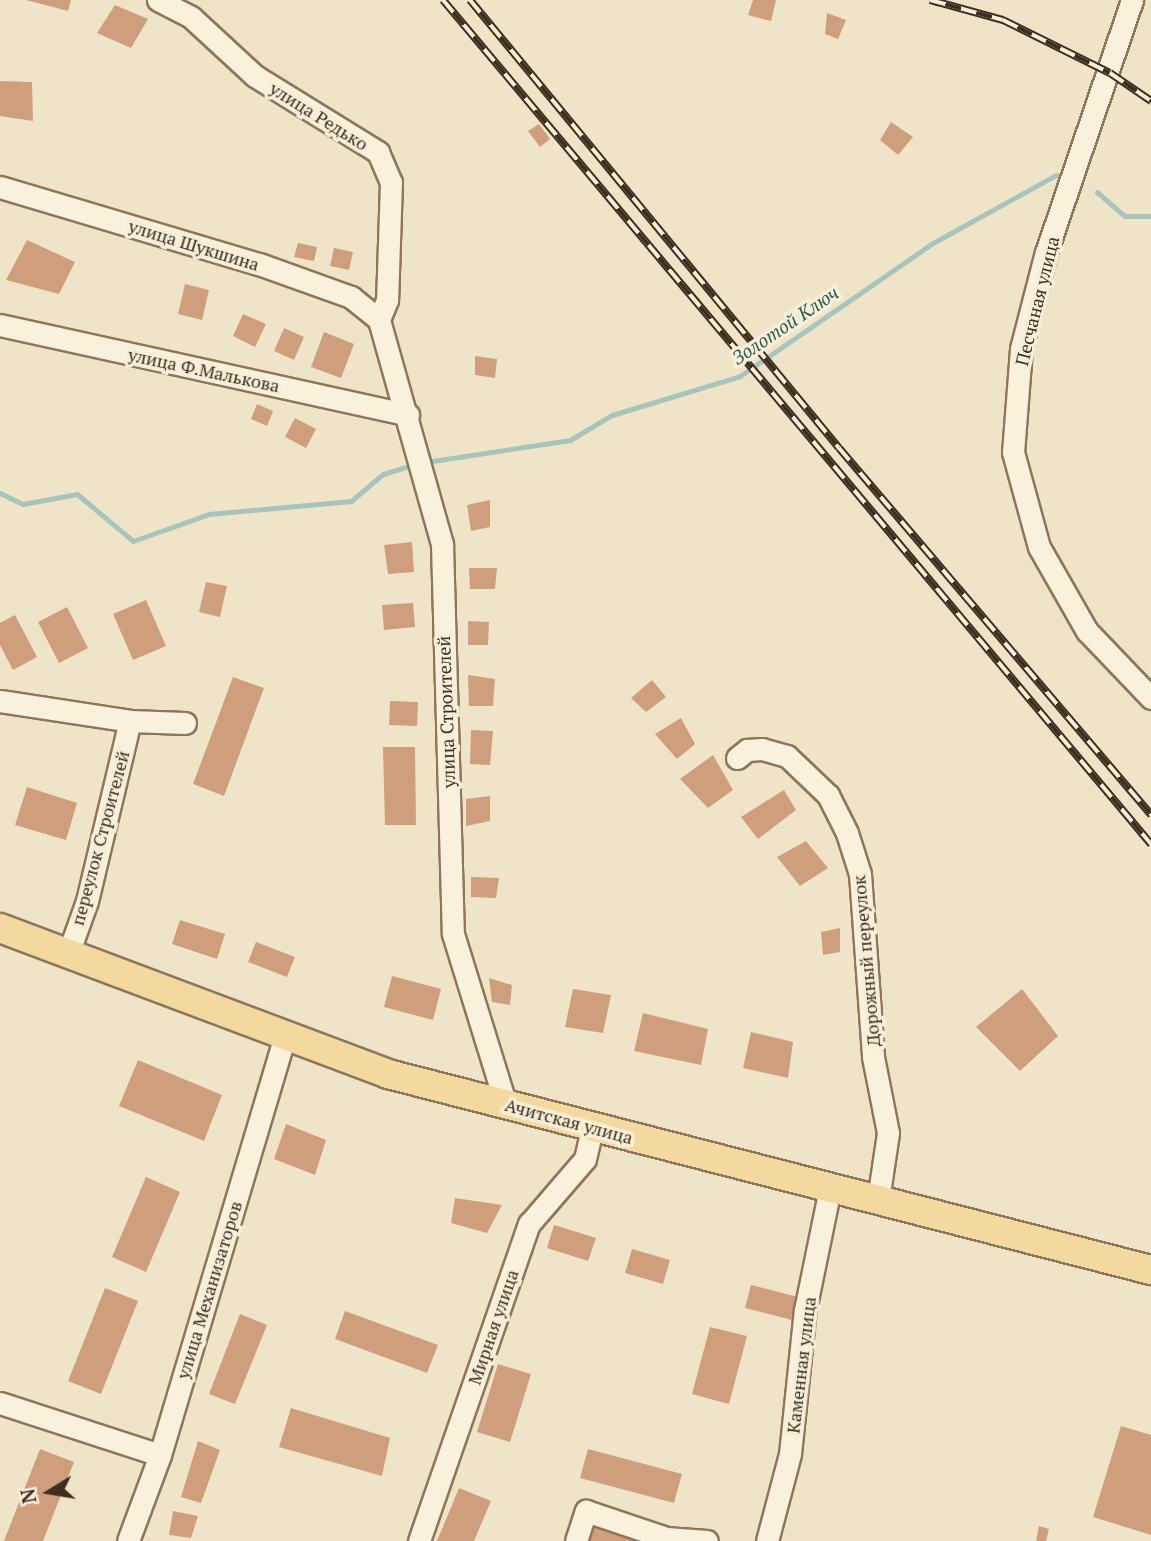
<!DOCTYPE html>
<meta charset="utf-8">
<style>
body{margin:0}
#map{position:relative;width:1151px;height:1541px;overflow:hidden;background:#f0e4c8;font-family:"PT Serif",serif}
div>[style]{position:absolute}
.stream>*{height:5px;margin:-2.5px;padding:0 2.5px;transform-origin:2.5px;border-radius:2.5px;background:#a9c4bc}
.building>*{inset:0;background:#cf9f7d}
.roads{filter:drop-shadow(2px 0 #8d765c) drop-shadow(-2px 0 #8d765c) drop-shadow(0 2px #8d765c) drop-shadow(0 -2px #8d765c)}
.minor>*{height:21px;margin:-10.5px;padding:0 10.5px;transform-origin:10.5px;border-radius:10.5px;background:#faf1dc}
.major>*{height:28px;margin:-14px;padding:0 14px;transform-origin:14px;border-radius:14px;background:#f3d9a0}
.rail>*{height:8px;margin-top:-4px;transform-origin:0;background:repeating-linear-gradient(90deg,#f7eed8 0 16px,#3d2e20 0 32px);box-sizing:border-box;border-block:2px solid #3d2e20}
span{translate:-50% -50%;white-space:nowrap;text-align:center;line-height:1.15;-webkit-text-stroke:7px #f7eed8;paint-order:stroke}
.street-label{font-size:18px;color:#3d2e20}
.water-label{font-size:19px;color:#2f5d5a;font-style:italic}
.north{position:absolute;left:14px;top:1457px;width:70px;height:70px;-webkit-text-stroke:5px #f7eed8;paint-order:stroke;rotate:259deg;font-size:19px;font-weight:700;line-height:28px;text-align:center;color:#3d2e20}
.north::after{content:'';display:block;margin:auto;width:24px;height:32px;background:#3d2e20;clip-path:polygon(50% 0,100% 100%,50% 72%,0 100%)}
</style>
<div id="map">
<div class="stream">
<i style="left:1097px;top:192px;width:37px;rotate:41deg"></i>
<i style="left:1125px;top:216px;width:26px"></i>
<i style="left:426px;top:462px;width:146px;rotate:-8.7deg"></i>
<i style="left:570px;top:440px;width:49px;rotate:-30.8deg"></i>
<i style="left:612px;top:415px;width:134px;rotate:-16.9deg"></i>
<i style="left:740px;top:376px;width:232px;rotate:-34.6deg"></i>
<i style="left:931px;top:244px;width:143px;rotate:-28.9deg"></i>
<i style="left:0;top:493px;width:25px;rotate:26deg"></i>
<i style="left:23px;top:504px;width:55px;rotate:-10.5deg"></i>
<i style="left:77px;top:494px;width:73px;rotate:40deg"></i>
<i style="left:133px;top:541px;width:81px;rotate:-19.6deg"></i>
<i style="left:209px;top:514px;width:143px;rotate:-5.2deg"></i>
<i style="left:351px;top:501px;width:42px;rotate:-40.2deg"></i>
<i style="left:383px;top:474px;width:27px;rotate:-17deg"></i>
</div>
<div class="building">
<i style="clip-path:polygon(26px 0,71px 0,68px 11px)"></i>
<i style="clip-path:polygon(753px 0,776px 0,771px 21px,748px 15px)"></i>
<i style="clip-path:polygon(115px 5px,148px 19px,131px 48px,97px 33px)"></i>
<i style="clip-path:polygon(827px 13px,846px 20px,838px 39px,825px 34px)"></i>
<i style="clip-path:polygon(0 81px,32px 82px,33px 121px,0 116px)"></i>
<i style="clip-path:polygon(891px 122px,913px 137px,898px 155px,880px 140px)"></i>
<i style="clip-path:polygon(539px 124px,550px 139px,540px 147px,528px 131px)"></i>
<i style="clip-path:polygon(27px 240px,75px 262px,59px 294px,6px 280px)"></i>
<i style="clip-path:polygon(298px 243px,317px 247px,314px 261px,294px 257px)"></i>
<i style="clip-path:polygon(334px 248px,353px 252px,349px 270px,330px 266px)"></i>
<i style="clip-path:polygon(185px 284px,209px 290px,202px 320px,178px 314px)"></i>
<i style="clip-path:polygon(243px 314px,266px 324px,255px 347px,233px 336px)"></i>
<i style="clip-path:polygon(284px 328px,304px 337px,294px 360px,274px 351px)"></i>
<i style="clip-path:polygon(324px 332px,354px 344px,341px 378px,311px 367px)"></i>
<i style="clip-path:polygon(475px 356px,497px 359px,495px 378px,475px 375px)"></i>
<i style="clip-path:polygon(257px 404px,273px 411px,267px 426px,251px 419px)"></i>
<i style="clip-path:polygon(295px 418px,316px 429px,306px 448px,285px 437px)"></i>
<i style="clip-path:polygon(490px 500px,490px 527px,471px 531px,467px 505px)"></i>
<i style="clip-path:polygon(412px 542px,414px 572px,388px 574px,384px 545px)"></i>
<i style="clip-path:polygon(469px 568px,497px 568px,495px 589px,470px 589px)"></i>
<i style="clip-path:polygon(206px 582px,227px 586px,220px 617px,199px 612px)"></i>
<i style="clip-path:polygon(146px 600px,166px 646px,133px 660px,113px 614px)"></i>
<i style="clip-path:polygon(413px 603px,415px 627px,384px 630px,382px 605px)"></i>
<i style="clip-path:polygon(67px 607px,88px 648px,59px 663px,38px 622px)"></i>
<i style="clip-path:polygon(15px 615px,37px 657px,13px 670px,0 645px,0 623px)"></i>
<i style="clip-path:polygon(468px 621px,489px 622px,488px 645px,468px 645px)"></i>
<i style="clip-path:polygon(468px 675px,495px 679px,493px 706px,469px 706px)"></i>
<i style="clip-path:polygon(233px 677px,264px 688px,224px 796px,193px 784px)"></i>
<i style="clip-path:polygon(652px 680px,666px 697px,646px 712px,631px 698px)"></i>
<i style="clip-path:polygon(390px 701px,418px 702px,417px 726px,389px 725px)"></i>
<i style="clip-path:polygon(681px 718px,695px 744px,677px 759px,655px 734px)"></i>
<i style="clip-path:polygon(471px 730px,493px 731px,490px 765px,470px 764px)"></i>
<i style="clip-path:polygon(383px 747px,415px 747px,416px 825px,385px 825px)"></i>
<i style="clip-path:polygon(713px 755px,733px 790px,708px 808px,680px 779px)"></i>
<i style="clip-path:polygon(27px 787px,77px 803px,66px 840px,15px 825px)"></i>
<i style="clip-path:polygon(784px 790px,796px 810px,758px 839px,741px 817px)"></i>
<i style="clip-path:polygon(490px 796px,490px 821px,466px 826px,466px 799px)"></i>
<i style="clip-path:polygon(806px 841px,828px 868px,800px 886px,777px 857px)"></i>
<i style="clip-path:polygon(471px 877px,499px 878px,496px 898px,471px 897px)"></i>
<i style="clip-path:polygon(180px 920px,225px 934px,217px 959px,172px 944px)"></i>
<i style="clip-path:polygon(840px 928px,840px 952px,823px 955px,821px 932px)"></i>
<i style="clip-path:polygon(256px 942px,295px 957px,287px 977px,248px 962px)"></i>
<i style="clip-path:polygon(392px 976px,441px 989px,433px 1020px,384px 1007px)"></i>
<i style="clip-path:polygon(489px 978px,512px 985px,510px 1005px,492px 1002px)"></i>
<i style="clip-path:polygon(573px 989px,611px 995px,603px 1033px,565px 1027px)"></i>
<i style="clip-path:polygon(1022px 989px,1058px 1036px,1020px 1071px,976px 1027px)"></i>
<i style="clip-path:polygon(643px 1013px,708px 1029px,701px 1065px,634px 1051px)"></i>
<i style="clip-path:polygon(751px 1032px,793px 1042px,788px 1078px,743px 1068px)"></i>
<i style="clip-path:polygon(138px 1060px,222px 1095px,204px 1141px,119px 1106px)"></i>
<i style="clip-path:polygon(286px 1124px,326px 1140px,315px 1175px,274px 1159px)"></i>
<i style="clip-path:polygon(146px 1177px,180px 1192px,146px 1272px,112px 1257px)"></i>
<i style="clip-path:polygon(455px 1198px,502px 1205px,487px 1233px,451px 1223px)"></i>
<i style="clip-path:polygon(554px 1225px,596px 1238px,588px 1261px,547px 1248px)"></i>
<i style="clip-path:polygon(632px 1249px,670px 1260px,663px 1284px,625px 1273px)"></i>
<i style="clip-path:polygon(751px 1285px,798px 1297px,792px 1320px,745px 1308px)"></i>
<i style="clip-path:polygon(105px 1288px,138px 1301px,101px 1394px,68px 1381px)"></i>
<i style="clip-path:polygon(345px 1311px,438px 1345px,427px 1373px,335px 1339px)"></i>
<i style="clip-path:polygon(240px 1314px,267px 1325px,235px 1404px,209px 1394px)"></i>
<i style="clip-path:polygon(710px 1327px,747px 1336px,729px 1404px,692px 1394px)"></i>
<i style="clip-path:polygon(498px 1364px,531px 1374px,510px 1442px,477px 1432px)"></i>
<i style="clip-path:polygon(291px 1408px,390px 1438px,382px 1476px,279px 1447px)"></i>
<i style="clip-path:polygon(1121px 1426px,1151px 1435px,1151px 1535px,1093px 1517px)"></i>
<i style="clip-path:polygon(198px 1441px,220px 1450px,201px 1503px,181px 1497px)"></i>
<i style="clip-path:polygon(40px 1449px,74px 1462px,43px 1541px,4px 1541px)"></i>
<i style="clip-path:polygon(588px 1449px,682px 1474px,674px 1503px,580px 1478px)"></i>
<i style="clip-path:polygon(459px 1488px,491px 1501px,474px 1541px,437px 1541px)"></i>
<i style="clip-path:polygon(173px 1511px,198px 1516px,191px 1538px,169px 1535px)"></i>
<i style="clip-path:polygon(592px 1519px,637px 1534px,635px 1541px,585px 1541px)"></i>
<i style="clip-path:polygon(1039px 1526px,1049px 1529px,1046px 1541px,1036px 1541px)"></i>
</div>
<div class="roads">
<div class="minor">
<i style="left:158px;top:0;width:37px;rotate:27deg"></i>
<i style="left:191px;top:17px;width:87px;rotate:42.7deg"></i>
<i style="left:255px;top:76px;width:145px;rotate:31.7deg"></i>
<i style="left:378px;top:152px;width:33px;rotate:67deg"></i>
<i style="left:391px;top:182px;width:118px;rotate:91.9deg"></i>
<i style="left:387px;top:300px;width:22px;rotate:112deg"></i>
<i style="left:1132px;top:0;width:266px;rotate:108.8deg"></i>
<i style="left:1046px;top:252px;width:100px;rotate:104.5deg"></i>
<i style="left:1021px;top:349px;width:103px;rotate:94.4deg"></i>
<i style="left:1013px;top:452px;width:98px;rotate:74.7deg"></i>
<i style="left:1039px;top:547px;width:97px;rotate:60.3deg"></i>
<i style="left:1087px;top:631px;width:93px;rotate:46.3deg"></i>
<i style="left:0;top:187px;width:270px;rotate:16.6deg"></i>
<i style="left:259px;top:264px;width:98px;rotate:19.7deg"></i>
<i style="left:351px;top:297px;width:36px;rotate:39deg"></i>
<i style="left:379px;top:320px;width:233px;rotate:74.3deg"></i>
<i style="left:442px;top:544px;width:390px;rotate:88.4deg"></i>
<i style="left:453px;top:934px;width:179px;rotate:72.8deg"></i>
<i style="left:0;top:325px;width:418px;rotate:12.4deg"></i>
<i style="left:0;top:701px;width:132px;rotate:8.7deg"></i>
<i style="left:130px;top:721px;width:55px;rotate:2.1deg"></i>
<i style="left:737px;top:758px;width:13px;rotate:-39deg"></i>
<i style="left:747px;top:750px;width:15px;rotate:-4deg"></i>
<i style="left:762px;top:749px;width:26px;rotate:16deg"></i>
<i style="left:787px;top:756px;width:57px;rotate:43.6deg"></i>
<i style="left:828px;top:795px;width:42px;rotate:63.4deg"></i>
<i style="left:847px;top:833px;width:43px;rotate:72.4deg"></i>
<i style="left:860px;top:874px;width:183px;rotate:85.9deg"></i>
<i style="left:873px;top:1057px;width:77px;rotate:78.8deg"></i>
<i style="left:888px;top:1133px;width:68px;rotate:98.5deg"></i>
<i style="left:68px;top:954px;width:56px;rotate:-70.3deg"></i>
<i style="left:87px;top:901px;width:185px;rotate:-76.6deg"></i>
<i style="left:0;top:1403px;width:168px;rotate:18deg"></i>
<i style="left:128px;top:1541px;width:92px;rotate:-69.6deg"></i>
<i style="left:160px;top:1455px;width:436px;rotate:-73.4deg"></i>
<i style="left:419px;top:1541px;width:336px;rotate:-70.9deg"></i>
<i style="left:529px;top:1224px;width:86px;rotate:-49.3deg"></i>
<i style="left:585px;top:1159px;width:32px;rotate:-77deg"></i>
<i style="left:576px;top:1541px;width:32px;rotate:-72deg"></i>
<i style="left:586px;top:1511px;width:84px;rotate:18.6deg"></i>
<i style="left:666px;top:1538px;width:41px;rotate:4.2deg"></i>
<i style="left:767px;top:1541px;width:90px;rotate:-75.2deg"></i>
<i style="left:790px;top:1454px;width:145px;rotate:-84.1deg"></i>
<i style="left:805px;top:1310px;width:125px;rotate:-78.4deg"></i>
</div>
<div class="major">
<i style="left:0;top:928px;width:415px;rotate:20.6deg"></i>
<i style="left:388px;top:1074px;width:788px;rotate:14.41deg"></i>
</div>
</div>
<div class="rail">
<i style="left:443px;top:0;width:1102px;rotate:50.01deg"></i>
<i style="left:470px;top:0;width:580px;rotate:50.52deg"></i>
<i style="left:839px;top:448px;width:482px;rotate:49.6deg"></i>
<i style="left:930px;top:0;width:76px;rotate:15.3deg"></i>
<i style="left:1003px;top:20px;width:119px;rotate:26.4deg"></i>
<i style="left:1110px;top:73px;width:50px;rotate:34.3deg"></i>
</div>
<div class="street-label">
<span style="left:319px;top:116px;rotate:32deg">улица Редько</span>
<span style="left:194px;top:245px;rotate:17deg">улица Шукшина</span>
<span style="left:1037px;top:301px;rotate:-76deg">Песчаная улица</span>
<span style="left:204px;top:370px;rotate:12deg">улица Ф.Малькова</span>
<span style="left:446px;top:712px;rotate:-92deg">улица Строителей</span>
<span style="left:100px;top:838px;rotate:-75deg">переулок Строителей</span>
<span style="left:866px;top:961px;rotate:-95deg">Дорожный переулок</span>
<span style="left:569px;top:1121px;rotate:15deg">Ачитская улица</span>
<span style="left:209px;top:1290px;rotate:-73deg">улица Механизаторов</span>
<span style="left:493px;top:1327px;rotate:-71deg">Мирная улица</span>
<span style="left:801px;top:1365px;rotate:-83deg">Каменная улица</span>
</div>
<div class="water-label">
<span style="left:785px;top:325px;rotate:-34deg">Золотой Ключ</span>
</div>
<div class="north">N</div>
</div>
